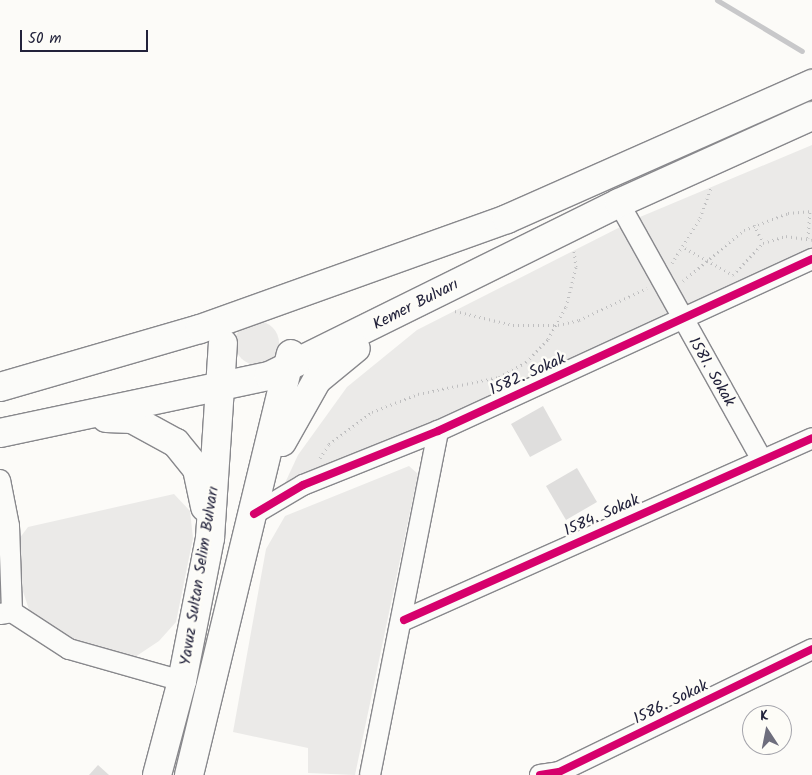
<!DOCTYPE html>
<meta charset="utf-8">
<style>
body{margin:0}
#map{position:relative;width:812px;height:775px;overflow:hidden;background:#fcfbf8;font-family:Kalam,sans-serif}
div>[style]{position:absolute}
.green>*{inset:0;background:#ebeae8}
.round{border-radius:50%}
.stream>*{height:5px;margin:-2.5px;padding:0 2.5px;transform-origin:2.5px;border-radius:2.5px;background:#c8c8ca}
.building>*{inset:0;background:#dfdedd}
.path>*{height:3px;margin-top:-1.5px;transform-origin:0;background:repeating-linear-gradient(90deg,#bfbfc0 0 1px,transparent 0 5px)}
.roads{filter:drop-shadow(1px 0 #88888c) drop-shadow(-1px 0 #88888c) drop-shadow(0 1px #88888c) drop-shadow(0 -1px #88888c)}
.minor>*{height:20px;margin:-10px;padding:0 10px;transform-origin:10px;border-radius:10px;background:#fbfbf9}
.secondary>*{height:28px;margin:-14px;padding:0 14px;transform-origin:14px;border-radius:14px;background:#fbfbf9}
.cycleway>*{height:8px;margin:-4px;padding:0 4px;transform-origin:4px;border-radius:4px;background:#d6006c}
span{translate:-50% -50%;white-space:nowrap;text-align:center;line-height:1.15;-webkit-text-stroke:5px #fdfcf7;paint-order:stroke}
.street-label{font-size:16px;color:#22223b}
.north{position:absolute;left:742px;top:705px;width:50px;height:50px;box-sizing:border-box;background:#fdfcf7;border:1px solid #a5a5ac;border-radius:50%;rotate:349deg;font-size:14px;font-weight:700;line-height:20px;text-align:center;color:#22223b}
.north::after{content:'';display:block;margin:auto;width:18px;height:22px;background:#6e6e7d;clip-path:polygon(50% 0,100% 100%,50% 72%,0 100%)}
.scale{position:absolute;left:20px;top:30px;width:128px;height:22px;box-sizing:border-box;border:2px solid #22223b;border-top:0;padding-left:6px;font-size:15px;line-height:18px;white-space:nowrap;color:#22223b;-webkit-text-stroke:4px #fdfcf7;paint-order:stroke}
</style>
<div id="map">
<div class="green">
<i style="clip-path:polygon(812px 145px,812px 251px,434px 422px,285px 483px,298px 455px,347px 387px,417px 330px,640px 217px)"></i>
<i class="round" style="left:235px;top:321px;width:44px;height:44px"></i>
<i style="clip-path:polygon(409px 466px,418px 474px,355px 775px,308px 773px,308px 748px,233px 732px,266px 549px,285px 516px)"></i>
<i style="clip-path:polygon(174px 494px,190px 511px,193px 538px,176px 622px,159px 641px,135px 657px,81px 648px,32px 619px,20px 582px,19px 539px,28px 527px)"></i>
</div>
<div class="stream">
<i style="left:717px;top:0;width:99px;rotate:31deg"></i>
</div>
<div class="building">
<i style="clip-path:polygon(543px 406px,562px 440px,530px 457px,511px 424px)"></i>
<i style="clip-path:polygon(577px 468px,597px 502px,566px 520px,546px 486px)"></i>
<i style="clip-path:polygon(98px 765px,109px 775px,89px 775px)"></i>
</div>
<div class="path">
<i style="left:754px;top:225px;width:20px;rotate:63deg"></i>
<i style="left:808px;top:238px;width:27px;rotate:-86deg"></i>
<i style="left:685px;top:248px;width:55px;rotate:29.4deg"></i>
<i style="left:672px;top:263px;width:53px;rotate:-58.1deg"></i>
<i style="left:700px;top:218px;width:32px;rotate:-70deg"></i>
<i style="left:733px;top:275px;width:44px;rotate:-46.8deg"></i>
<i style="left:763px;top:243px;width:24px;rotate:-17deg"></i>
<i style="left:786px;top:236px;width:26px;rotate:9deg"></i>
<i style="left:683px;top:281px;width:80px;rotate:-39.9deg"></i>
<i style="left:744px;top:230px;width:47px;rotate:-21.1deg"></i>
<i style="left:788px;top:213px;width:24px;rotate:-5deg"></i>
<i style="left:455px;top:311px;width:60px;rotate:13.6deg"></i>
<i style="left:513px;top:325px;width:45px"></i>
<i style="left:558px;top:325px;width:22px;rotate:-13deg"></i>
<i style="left:579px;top:320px;width:75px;rotate:-25.2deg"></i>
<i style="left:320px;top:458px;width:17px;rotate:-57deg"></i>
<i style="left:329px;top:444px;width:54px;rotate:-36.7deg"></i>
<i style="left:372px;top:412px;width:49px;rotate:-21.4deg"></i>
<i style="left:418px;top:394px;width:83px;rotate:-11.9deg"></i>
<i style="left:499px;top:377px;width:31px;rotate:-29deg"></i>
<i style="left:526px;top:362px;width:32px;rotate:-46deg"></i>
<i style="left:548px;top:339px;width:37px;rotate:-61deg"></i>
<i style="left:566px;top:307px;width:41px;rotate:-76deg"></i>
<i style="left:576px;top:267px;width:16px;rotate:-97deg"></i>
</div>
<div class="roads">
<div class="minor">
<i style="left:619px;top:203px;width:294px;rotate:60.9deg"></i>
<i style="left:0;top:480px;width:47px;rotate:78.9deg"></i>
<i style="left:9px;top:526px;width:86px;rotate:88deg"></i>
<i style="left:254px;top:514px;width:57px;rotate:-30.6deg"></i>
<i style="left:303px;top:485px;width:145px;rotate:-21.8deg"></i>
<i style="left:438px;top:431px;width:412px;rotate:-24.7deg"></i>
<i style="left:0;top:614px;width:12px;rotate:-9deg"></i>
<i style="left:12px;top:612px;width:68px;rotate:33deg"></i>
<i style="left:69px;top:649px;width:117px;rotate:15.8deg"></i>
<i style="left:404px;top:620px;width:447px;rotate:-24deg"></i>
<i style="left:370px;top:775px;width:351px;rotate:-78.8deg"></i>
<i style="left:540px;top:775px;width:19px;rotate:-9deg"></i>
<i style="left:559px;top:772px;width:281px;rotate:-25.9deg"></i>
</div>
<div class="secondary">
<i style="left:0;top:387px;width:208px;rotate:-16.2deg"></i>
<i style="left:200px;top:329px;width:326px;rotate:-19.7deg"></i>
<i style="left:507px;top:219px;width:334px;rotate:-23.9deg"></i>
<i style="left:106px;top:418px;width:26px;rotate:2deg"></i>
<i style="left:132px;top:419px;width:50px;rotate:28.6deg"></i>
<i style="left:176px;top:443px;width:33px;rotate:51deg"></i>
<i style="left:197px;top:469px;width:39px;rotate:78deg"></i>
<i style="left:0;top:433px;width:275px;rotate:-12deg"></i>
<i style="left:269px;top:376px;width:390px;rotate:-26.3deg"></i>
<i style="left:619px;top:203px;width:212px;rotate:-24.3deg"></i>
<i style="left:282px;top:442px;width:71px;rotate:-60.6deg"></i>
<i style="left:317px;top:380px;width:50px;rotate:-39.4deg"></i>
<i style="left:157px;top:775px;width:97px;rotate:-75.1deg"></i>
<i style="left:182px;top:681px;width:146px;rotate:-78.9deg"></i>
<i style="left:210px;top:538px;width:195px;rotate:-86.2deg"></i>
<i style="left:189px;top:775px;width:433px;rotate:-76.4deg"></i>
</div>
</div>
<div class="cycleway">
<i style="left:254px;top:514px;width:57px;rotate:-30.6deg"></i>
<i style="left:303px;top:485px;width:145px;rotate:-21.8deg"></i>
<i style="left:438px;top:431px;width:412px;rotate:-24.7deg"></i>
<i style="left:404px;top:620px;width:447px;rotate:-24deg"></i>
<i style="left:540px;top:775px;width:19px;rotate:-9deg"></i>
<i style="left:559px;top:772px;width:281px;rotate:-25.9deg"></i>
</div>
<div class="street-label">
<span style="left:416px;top:305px;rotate:-27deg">Kemer Bulvarı</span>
<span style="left:711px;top:372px;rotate:60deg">1581. Sokak</span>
<span style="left:528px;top:375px;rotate:-24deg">1582. Sokak</span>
<span style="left:602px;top:516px;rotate:-24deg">1584. Sokak</span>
<span style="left:200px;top:576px;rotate:-81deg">Yavuz Sultan Selim Bulvarı</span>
<span style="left:671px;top:703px;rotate:-26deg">1586. Sokak</span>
</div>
<div class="north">K</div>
<div class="scale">50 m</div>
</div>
